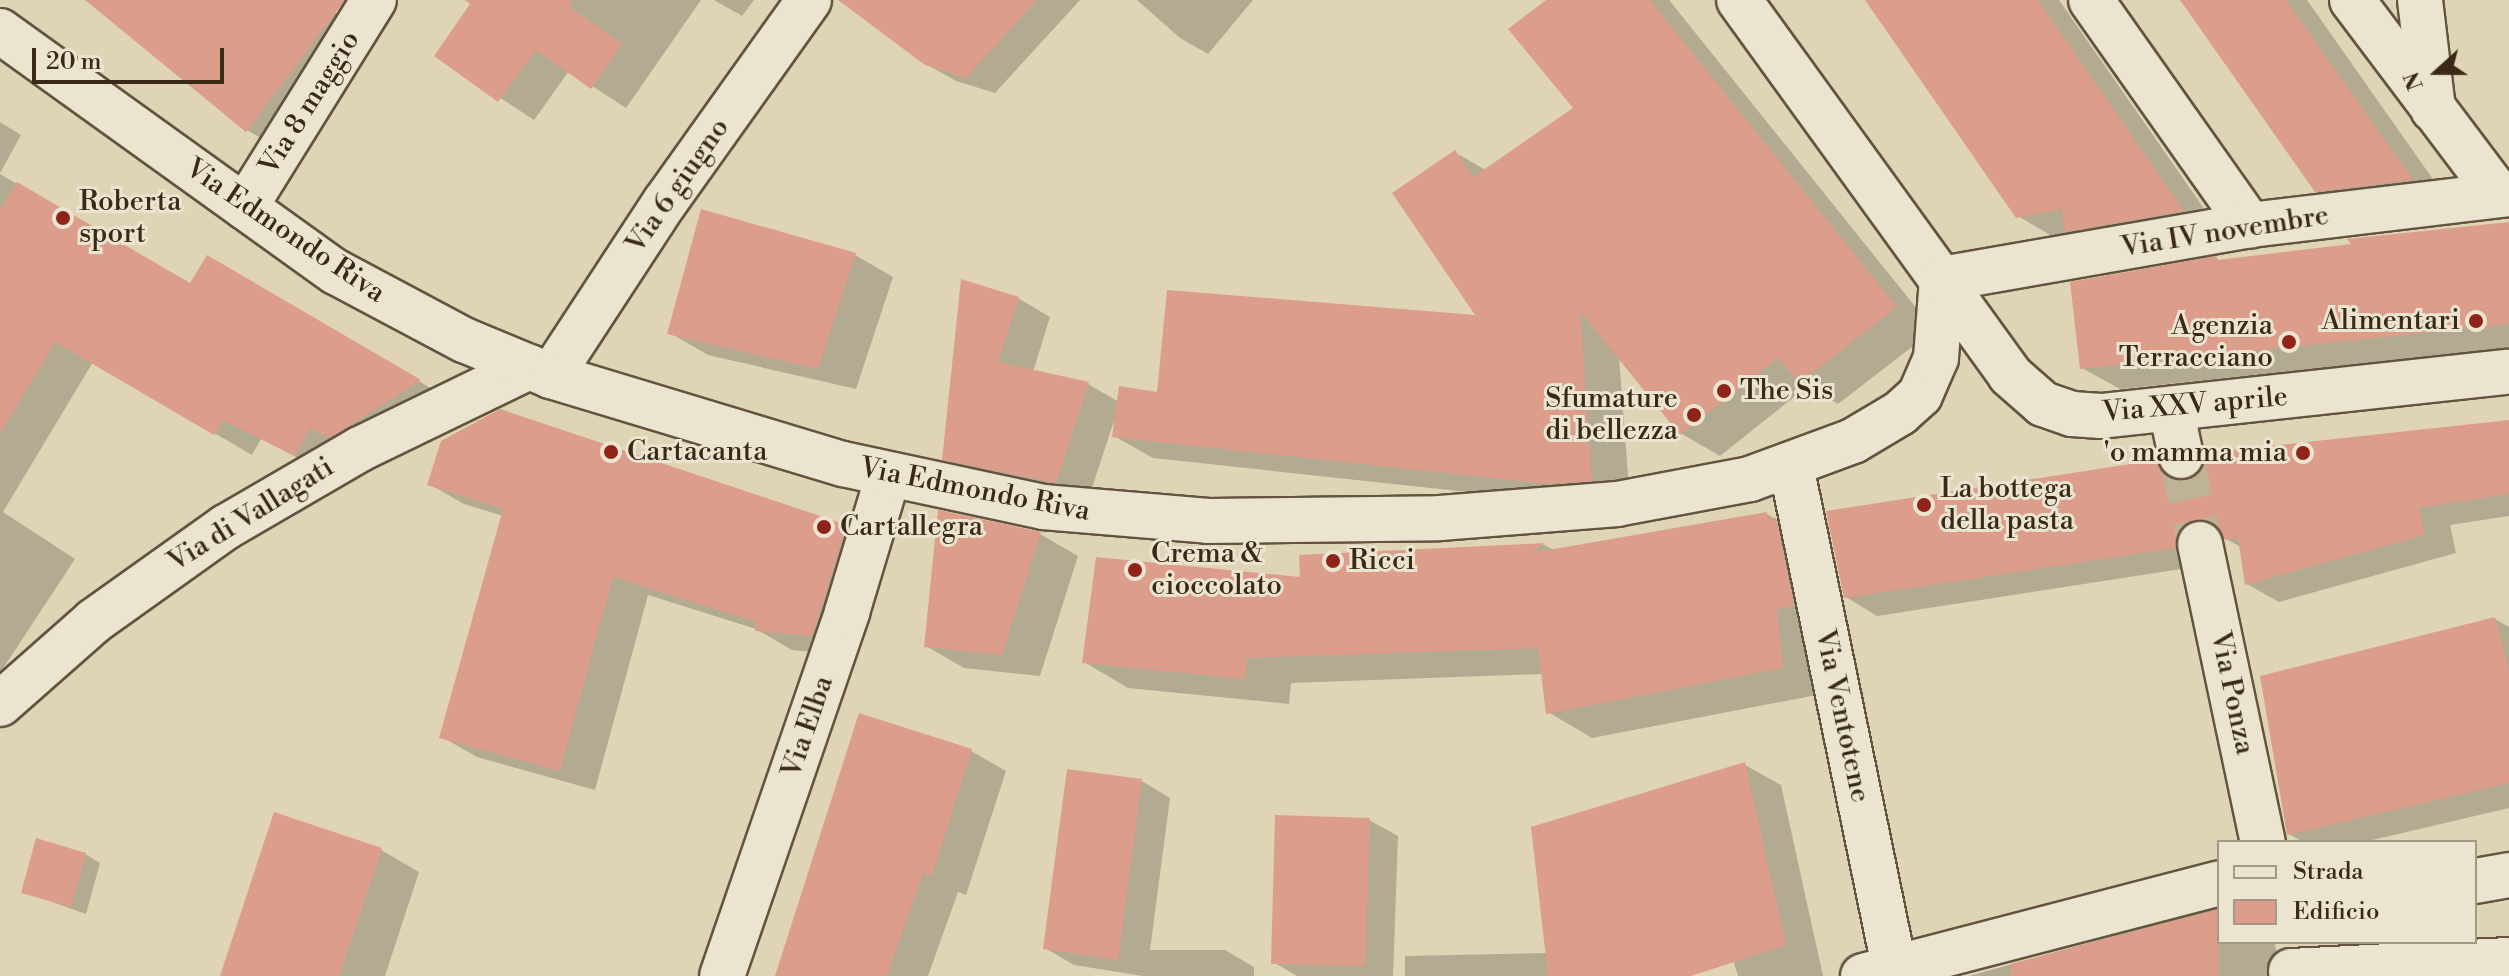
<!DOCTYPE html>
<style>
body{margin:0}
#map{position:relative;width:2509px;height:976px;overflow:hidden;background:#dfd5b6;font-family:"Libre Bodoni",serif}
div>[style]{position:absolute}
.shadow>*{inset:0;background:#0003}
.building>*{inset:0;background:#dc9d8b}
.street-tunnel>*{height:44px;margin-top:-22px;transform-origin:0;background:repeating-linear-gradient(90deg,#beb396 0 44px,transparent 0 66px)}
.roads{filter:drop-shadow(2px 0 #62543e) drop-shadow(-2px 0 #62543e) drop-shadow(0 2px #62543e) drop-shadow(0 -2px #62543e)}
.street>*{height:44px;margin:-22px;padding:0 22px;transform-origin:22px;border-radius:22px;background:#eae4d0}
.secondary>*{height:44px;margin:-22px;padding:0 22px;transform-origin:22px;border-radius:22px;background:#eae4d0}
.dots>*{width:22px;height:22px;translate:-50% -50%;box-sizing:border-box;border:4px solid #eae4d0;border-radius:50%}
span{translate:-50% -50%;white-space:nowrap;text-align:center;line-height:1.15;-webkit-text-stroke:6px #eae4d0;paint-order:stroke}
.street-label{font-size:28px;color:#392916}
.poi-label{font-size:28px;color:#392916}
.left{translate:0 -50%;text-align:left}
.right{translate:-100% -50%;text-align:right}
.legend{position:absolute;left:2217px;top:840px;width:260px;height:104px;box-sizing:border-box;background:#eae4d0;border:2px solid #a39986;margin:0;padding:10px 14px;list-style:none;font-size:24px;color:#392916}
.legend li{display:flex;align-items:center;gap:16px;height:40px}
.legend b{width:40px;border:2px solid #a39986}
.north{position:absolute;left:2397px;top:32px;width:80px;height:80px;-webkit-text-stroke:6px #eae4d0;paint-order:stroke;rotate:249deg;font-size:22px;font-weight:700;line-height:32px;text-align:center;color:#392916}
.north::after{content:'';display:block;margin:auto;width:28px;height:36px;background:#392916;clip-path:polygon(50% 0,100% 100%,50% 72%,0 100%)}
.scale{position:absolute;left:32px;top:48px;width:192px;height:36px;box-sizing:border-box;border:4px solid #392916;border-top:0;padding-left:10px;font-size:24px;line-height:28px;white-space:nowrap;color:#392916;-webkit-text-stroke:6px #eae4d0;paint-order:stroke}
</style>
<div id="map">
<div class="shadow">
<i style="clip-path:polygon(88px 0,319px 0,361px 32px,275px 146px,247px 130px)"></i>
<i style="clip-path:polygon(475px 0,701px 0,626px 108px,569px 71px,534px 120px,436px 56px)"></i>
<i style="clip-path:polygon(714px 0,754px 0,742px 16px)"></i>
<i style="clip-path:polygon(856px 0,1080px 0,995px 93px,956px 81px,926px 64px)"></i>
<i style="clip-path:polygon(1137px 0,1253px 0,1208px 54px,1180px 38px)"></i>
<i style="clip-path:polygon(1549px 0,1669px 0,1934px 330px,1838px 404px,1808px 386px,1720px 456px,1682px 434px,1619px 356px,1630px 502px,1588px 505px,1153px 458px,1114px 436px,1115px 418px,1088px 500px,977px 477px,945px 459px,1018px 298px,1050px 317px,1033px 372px,1088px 384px,1119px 402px,1479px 318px,1456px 153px,1486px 170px,1576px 108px)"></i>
<i style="clip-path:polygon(1868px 0,2059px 0,2221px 233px,2057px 239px,2018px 216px)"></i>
<i style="clip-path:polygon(2182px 0,2307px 0,2449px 202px,2355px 213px,2316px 191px)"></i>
<i style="clip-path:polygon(0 122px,21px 135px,0 173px)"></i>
<i style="clip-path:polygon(0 174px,191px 286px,208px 257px,456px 403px,333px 476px,261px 439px,252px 455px,93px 362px,3px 512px,75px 559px,0 673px)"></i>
<i style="clip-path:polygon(2509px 224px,2509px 348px,2120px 389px,2082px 368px,2215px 258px,2222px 262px)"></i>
<i style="clip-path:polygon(855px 255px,893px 277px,856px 389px,708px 355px,670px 333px)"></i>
<i style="clip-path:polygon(500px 411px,846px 526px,882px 547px,847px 655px,792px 650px,756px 629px,648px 595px,595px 790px,477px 757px,442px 737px,503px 516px,464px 504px,429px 484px,443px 442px)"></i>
<i style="clip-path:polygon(2509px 421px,2509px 516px,2450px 525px,2456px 553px,2279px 602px,2247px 584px,2242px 548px,2225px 538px,2214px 544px,2207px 565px,1877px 616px,1846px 597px,2156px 462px,2189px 481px)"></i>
<i style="clip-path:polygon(1767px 514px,1811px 540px,1827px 693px,1592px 738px,1548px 712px,1543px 674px,1291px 683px,1289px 704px,1128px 688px,1084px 662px,1302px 580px,1301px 557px,1544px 545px,1556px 551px)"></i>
<i style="clip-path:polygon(1040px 534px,1078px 556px,1040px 676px,964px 668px,926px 646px)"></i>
<i style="clip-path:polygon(2495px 619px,2509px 627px,2509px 808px,2364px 842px,2303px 842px,2289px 834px)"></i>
<i style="clip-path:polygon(971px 751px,1006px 771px,966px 895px,958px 892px,928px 976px,776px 976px)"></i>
<i style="clip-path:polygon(1745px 765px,1781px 785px,1823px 976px,1738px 976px,1723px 927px,1678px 976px,1405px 976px,1405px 956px,1547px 953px)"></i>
<i style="clip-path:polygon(1142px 781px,1170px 798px,1150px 950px,1225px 950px,1254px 967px,1254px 976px,1143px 976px,1074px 965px,1045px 948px)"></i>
<i style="clip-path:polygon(1369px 820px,1398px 836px,1393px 976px,1297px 976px,1273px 962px)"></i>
<i style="clip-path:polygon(381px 850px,419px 872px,385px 976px,222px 976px)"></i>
<i style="clip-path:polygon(85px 854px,100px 863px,86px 914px,24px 892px)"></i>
<i style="clip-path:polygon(2219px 907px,2219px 942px,2275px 942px,2279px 976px,1969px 976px)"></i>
</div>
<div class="building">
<i style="clip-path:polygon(85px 0,345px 0,246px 132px)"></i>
<i style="clip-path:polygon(465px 0,572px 0,568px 6px,622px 44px,591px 89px,536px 50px,498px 102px,434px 56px,470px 4px)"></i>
<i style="clip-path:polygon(838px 0,1037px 0,966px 78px,925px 65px)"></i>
<i style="clip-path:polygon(1546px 0,1650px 0,1897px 307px,1799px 383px,1778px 358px,1680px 435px,1580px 311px,1592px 481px,1548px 484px,1112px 437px,1119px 386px,1157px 392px,1167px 290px,1475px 315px,1392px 193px,1455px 150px,1473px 177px,1573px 108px,1508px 29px)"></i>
<i style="clip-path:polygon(1865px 0,2038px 0,2184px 211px,2064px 232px,2062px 209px,2016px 218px)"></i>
<i style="clip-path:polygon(2180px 0,2286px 0,2413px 180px,2315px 192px)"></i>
<i style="clip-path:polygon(17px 182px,190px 283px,207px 255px,421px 380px,330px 438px,310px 428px,295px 456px,223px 420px,214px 435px,55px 342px,0 434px,0 210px)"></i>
<i style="clip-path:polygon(701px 209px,856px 253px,818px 369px,667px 334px)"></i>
<i style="clip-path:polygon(2509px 222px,2509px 324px,2080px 369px,2070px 282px,2216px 256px,2218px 260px,2351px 244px,2347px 239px)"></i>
<i style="clip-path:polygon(961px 279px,1019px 297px,998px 362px,1089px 382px,1056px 483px,942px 460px)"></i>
<i style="clip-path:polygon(500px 409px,847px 525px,812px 636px,755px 631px,757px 622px,613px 577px,560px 771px,439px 738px,503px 509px,427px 485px,441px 441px)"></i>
<i style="clip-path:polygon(2509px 420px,2509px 494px,2419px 508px,2425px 535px,2245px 585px,2238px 538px,2225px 540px,2218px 527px,2196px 519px,2183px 526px,2176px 548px,1844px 598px,1826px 511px,2156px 460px,2163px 473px,2185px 481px,2198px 474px,2205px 453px)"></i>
<i style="clip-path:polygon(938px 510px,1041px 532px,1002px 655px,924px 647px)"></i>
<i style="clip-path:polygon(1767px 512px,1768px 519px,1776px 518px,1794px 606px,1777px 609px,1783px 668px,1546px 714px,1538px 648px,1247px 658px,1245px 679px,1082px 663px,1096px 557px,1300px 577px,1299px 555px,1545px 543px,1531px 553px)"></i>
<i style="clip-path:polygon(2495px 617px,2509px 671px,2509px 783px,2287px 835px,2260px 676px)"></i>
<i style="clip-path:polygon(859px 713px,972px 749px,932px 876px,923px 873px,887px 976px,775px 976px)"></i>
<i style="clip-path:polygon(1745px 762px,1786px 945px,1691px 976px,1548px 976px,1531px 827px)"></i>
<i style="clip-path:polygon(1067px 769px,1142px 779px,1118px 960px,1043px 949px)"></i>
<i style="clip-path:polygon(274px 812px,382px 848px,339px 976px,220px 976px)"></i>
<i style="clip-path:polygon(1275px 815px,1370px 818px,1365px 966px,1271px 964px)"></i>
<i style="clip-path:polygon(36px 838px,86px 853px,71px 907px,21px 893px)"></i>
<i style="clip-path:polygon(2219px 909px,2219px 976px,2011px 976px,2010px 964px)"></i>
</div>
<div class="street-tunnel">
<i style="left:2181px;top:456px;width:90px;rotate:77.8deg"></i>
</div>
<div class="roads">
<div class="street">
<i style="left:2091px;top:0;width:276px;rotate:54.8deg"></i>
<i style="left:2420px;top:0;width:110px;rotate:83.2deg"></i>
<i style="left:245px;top:207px;width:244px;rotate:-58.1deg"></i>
<i style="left:551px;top:376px;width:208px;rotate:-56.8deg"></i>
<i style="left:665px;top:202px;width:248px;rotate:-54.5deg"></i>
<i style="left:2171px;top:409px;width:48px;rotate:78deg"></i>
<i style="left:1791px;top:466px;width:510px;rotate:78.36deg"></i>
<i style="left:2200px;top:544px;width:305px;rotate:78.1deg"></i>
<i style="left:0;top:704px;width:125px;rotate:-41.4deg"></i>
<i style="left:94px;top:621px;width:162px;rotate:-35.5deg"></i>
<i style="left:226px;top:527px;width:155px;rotate:-30.2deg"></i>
<i style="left:360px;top:449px;width:188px;rotate:-25.9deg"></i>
<i style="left:2475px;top:881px;width:35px;rotate:-10deg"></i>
<i style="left:2291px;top:971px;width:218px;rotate:-2.9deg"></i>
<i style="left:722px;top:976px;width:385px;rotate:-71deg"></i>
<i style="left:847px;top:612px;width:142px;rotate:-73.2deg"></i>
<i style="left:1863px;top:976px;width:368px;rotate:-14.6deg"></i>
</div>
<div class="secondary">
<i style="left:1739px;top:0;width:463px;rotate:54.1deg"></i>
<i style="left:2010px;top:375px;width:44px;rotate:41.3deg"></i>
<i style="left:2043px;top:404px;width:31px;rotate:19deg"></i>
<i style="left:2072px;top:414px;width:29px;rotate:4deg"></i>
<i style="left:2101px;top:416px;width:410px;rotate:-6.2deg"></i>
<i style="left:2352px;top:0;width:244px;rotate:53deg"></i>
<i style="left:0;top:31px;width:413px;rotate:35.7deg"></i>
<i style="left:336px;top:272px;width:145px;rotate:28deg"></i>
<i style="left:464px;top:340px;width:94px;rotate:22.5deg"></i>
<i style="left:551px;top:376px;width:305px;rotate:16.8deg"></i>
<i style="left:843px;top:464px;width:205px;rotate:12.1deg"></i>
<i style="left:1043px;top:507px;width:166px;rotate:4.8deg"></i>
<i style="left:1208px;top:521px;width:232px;rotate:-0.7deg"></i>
<i style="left:1440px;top:518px;width:178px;rotate:-4.5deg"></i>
<i style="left:1617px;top:504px;width:135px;rotate:-10.6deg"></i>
<i style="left:1750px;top:479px;width:110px;rotate:-20.3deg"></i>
<i style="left:1853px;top:441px;width:55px;rotate:-30.8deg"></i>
<i style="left:1900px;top:413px;width:27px;rotate:-42deg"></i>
<i style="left:1920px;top:395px;width:40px;rotate:-66.6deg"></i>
<i style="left:1936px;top:358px;width:79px;rotate:-85.7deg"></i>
<i style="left:1942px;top:279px;width:313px;rotate:-9.9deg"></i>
<i style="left:2250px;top:225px;width:261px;rotate:-6.8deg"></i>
</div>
</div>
<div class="dots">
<i style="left:63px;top:218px;background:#8f2418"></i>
<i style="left:2476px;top:321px;background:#8f2418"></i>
<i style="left:2289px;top:342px;background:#8f2418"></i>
<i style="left:1724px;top:391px;background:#8f2418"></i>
<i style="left:1694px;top:415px;background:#8f2418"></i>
<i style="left:611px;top:452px;background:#8f2418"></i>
<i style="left:2303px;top:453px;background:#8f2418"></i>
<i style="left:1924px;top:505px;background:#8f2418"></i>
<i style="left:824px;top:527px;background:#8f2418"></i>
<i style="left:1333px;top:561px;background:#8f2418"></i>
<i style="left:1135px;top:570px;background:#8f2418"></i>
</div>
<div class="street-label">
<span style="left:310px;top:103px;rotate:-58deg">Via 8 maggio</span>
<span style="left:678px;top:186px;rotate:-55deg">Via 6 giugno</span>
<span style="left:285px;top:231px;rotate:34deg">Via Edmondo Riva</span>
<span style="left:2225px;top:232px;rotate:-9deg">Via IV novembre</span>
<span style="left:2195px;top:405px;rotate:-5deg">Via XXV aprile</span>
<span style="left:975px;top:490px;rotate:11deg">Via Edmondo Riva</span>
<span style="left:251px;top:515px;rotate:-32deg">Via di Vallagati</span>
<span style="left:2232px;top:693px;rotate:78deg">Via Ponza</span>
<span style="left:1842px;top:716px;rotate:78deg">Via Ventotene</span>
<span style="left:808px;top:727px;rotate:-71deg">Via Elba</span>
</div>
<div class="poi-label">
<span class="left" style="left:79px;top:218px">Roberta<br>sport</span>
<span class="right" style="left:2460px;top:321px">Alimentari</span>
<span class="right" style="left:2273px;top:342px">Agenzia<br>Terracciano</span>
<span class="left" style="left:1740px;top:391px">The Sis</span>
<span class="right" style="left:1678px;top:415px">Sfumature<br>di bellezza</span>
<span class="left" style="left:627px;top:452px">Cartacanta</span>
<span class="right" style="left:2287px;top:453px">'o mamma mia</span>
<span class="left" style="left:1940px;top:505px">La bottega<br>della pasta</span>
<span class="left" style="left:840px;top:527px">Cartallegra</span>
<span class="left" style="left:1151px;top:570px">Crema &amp;<br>cioccolato</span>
<span class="left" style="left:1349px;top:561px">Ricci</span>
</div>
<ul class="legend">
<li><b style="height:10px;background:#eae4d0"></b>Strada</li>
<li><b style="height:22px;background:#dc9d8b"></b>Edificio</li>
</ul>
<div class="north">N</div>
<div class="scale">20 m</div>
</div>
